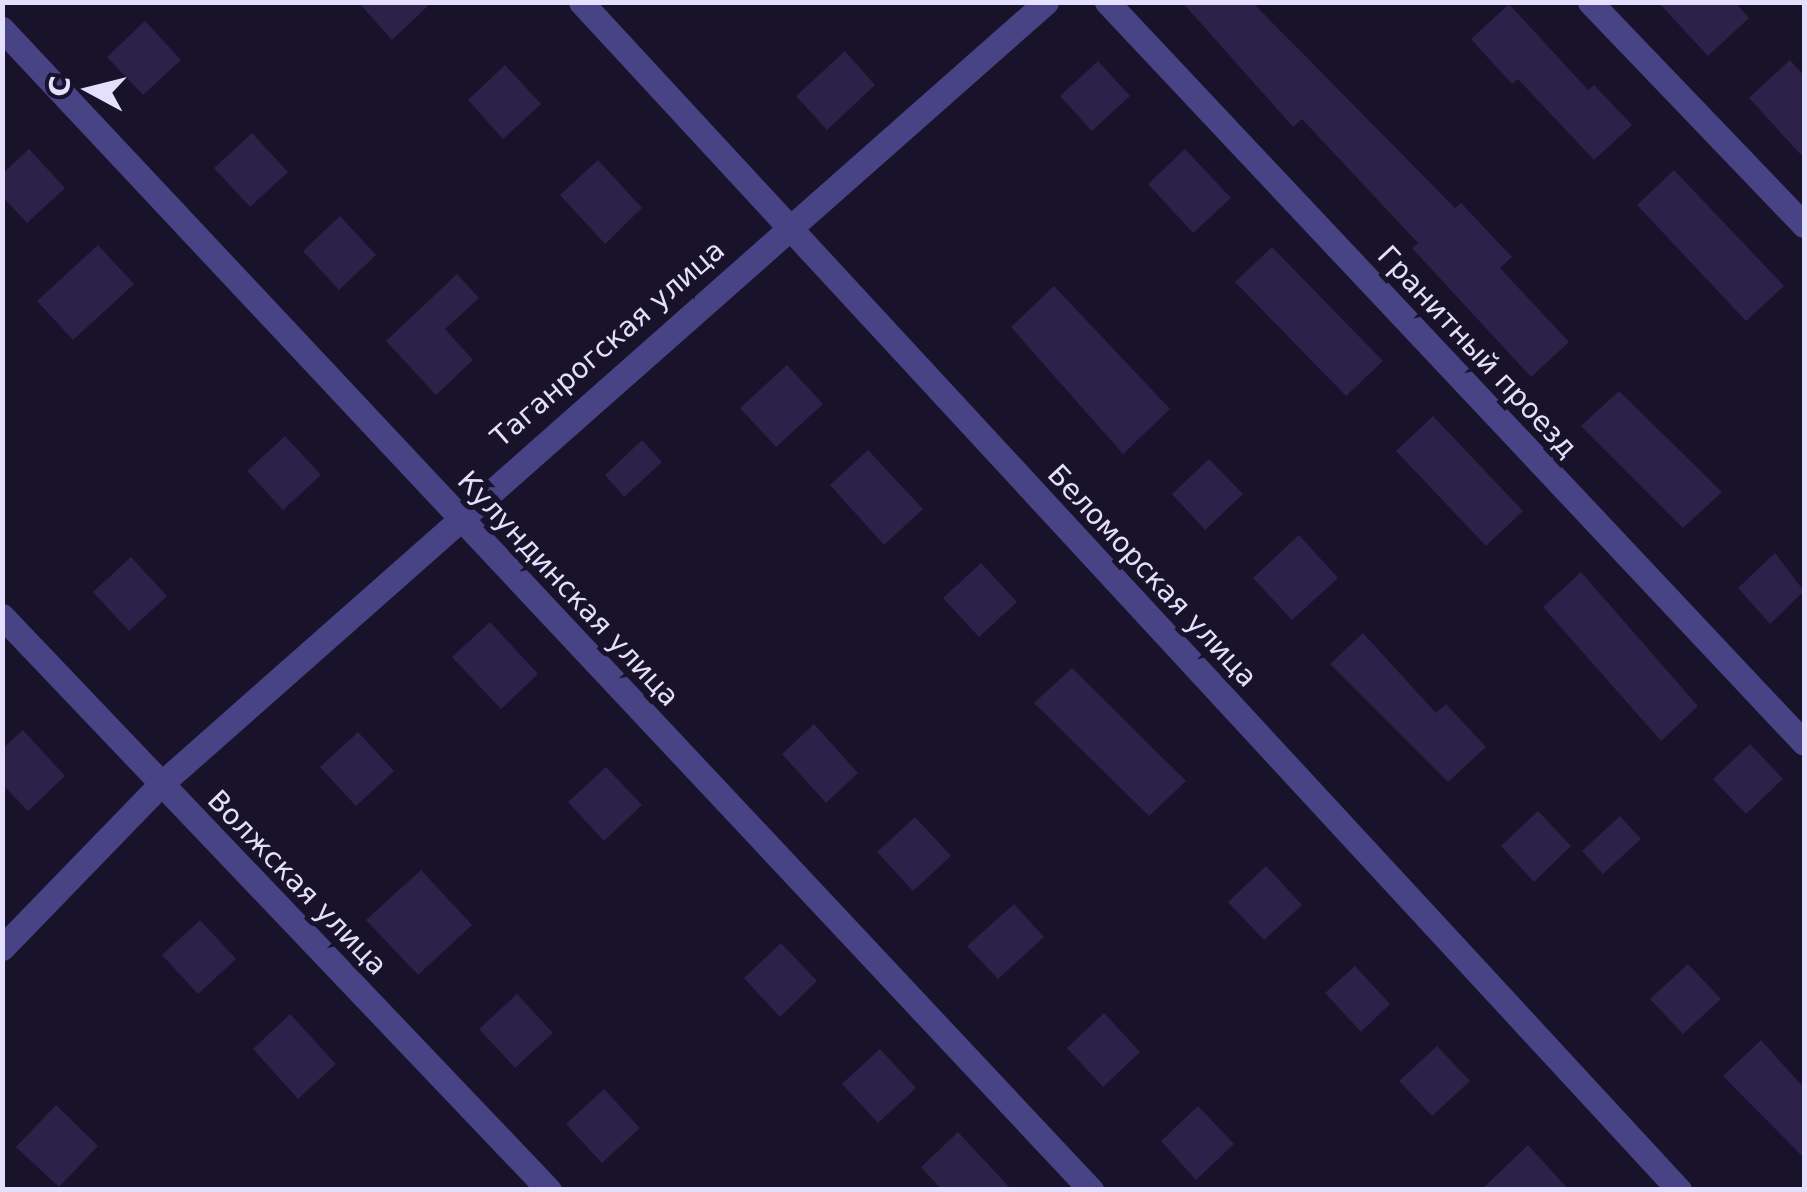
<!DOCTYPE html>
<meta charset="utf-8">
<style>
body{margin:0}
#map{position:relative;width:1807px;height:1192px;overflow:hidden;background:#18132a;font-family:"DejaVu Sans",sans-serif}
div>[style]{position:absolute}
.building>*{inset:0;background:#2b2149}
.minor>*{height:25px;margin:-12.5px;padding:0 12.5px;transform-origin:12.5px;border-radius:12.5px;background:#484385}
span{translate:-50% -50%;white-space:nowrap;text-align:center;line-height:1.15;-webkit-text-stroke:10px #18132a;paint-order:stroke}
.street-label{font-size:28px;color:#e4dffc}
.frame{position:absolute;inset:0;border:5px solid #e4dffc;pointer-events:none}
.north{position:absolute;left:40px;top:40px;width:100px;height:100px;-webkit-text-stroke:8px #18132a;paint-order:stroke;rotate:277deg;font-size:28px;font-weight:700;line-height:40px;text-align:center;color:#e4dffc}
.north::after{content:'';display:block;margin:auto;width:35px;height:45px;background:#e4dffc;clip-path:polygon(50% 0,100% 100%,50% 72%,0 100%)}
</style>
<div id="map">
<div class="building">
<i style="clip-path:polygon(358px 2px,432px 2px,392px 40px)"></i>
<i style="clip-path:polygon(1182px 2px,1252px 2px,1455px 208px,1461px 203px,1512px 257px,1500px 268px,1569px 342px,1531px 377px,1412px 248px,1418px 243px,1302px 119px,1293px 127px)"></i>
<i style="clip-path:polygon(1658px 2px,1735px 2px,1749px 18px,1708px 56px)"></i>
<i style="clip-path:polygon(1509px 4px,1588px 90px,1594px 85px,1632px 125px,1594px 160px,1518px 79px,1512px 84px,1471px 39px)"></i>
<i style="clip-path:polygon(145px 21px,181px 60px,143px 95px,107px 57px)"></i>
<i style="clip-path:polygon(845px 51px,875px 85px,827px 130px,796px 96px)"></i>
<i style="clip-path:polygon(1790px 60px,1804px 76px,1804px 158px,1749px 98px)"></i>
<i style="clip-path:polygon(1098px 61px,1130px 96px,1092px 131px,1060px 96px)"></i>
<i style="clip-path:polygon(505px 65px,541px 104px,503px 139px,468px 100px)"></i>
<i style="clip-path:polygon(252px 133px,288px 172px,250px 207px,214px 168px)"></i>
<i style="clip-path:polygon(29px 149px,65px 188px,27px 223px,2px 196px,2px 174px)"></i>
<i style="clip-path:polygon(1185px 149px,1231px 198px,1193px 233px,1148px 184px)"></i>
<i style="clip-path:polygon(598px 160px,642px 208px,605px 244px,560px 195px)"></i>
<i style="clip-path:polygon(1674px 170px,1784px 286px,1746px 321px,1637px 205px)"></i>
<i style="clip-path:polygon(340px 216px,376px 255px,339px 290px,303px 251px)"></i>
<i style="clip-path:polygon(98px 245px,134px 284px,73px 340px,37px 301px)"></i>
<i style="clip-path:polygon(1272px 247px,1383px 361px,1346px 396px,1235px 282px)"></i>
<i style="clip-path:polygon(457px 274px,479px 298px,445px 329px,473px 360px,436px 395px,386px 341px)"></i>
<i style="clip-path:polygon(1054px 286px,1170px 409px,1123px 454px,1011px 327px)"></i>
<i style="clip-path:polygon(787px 365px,823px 404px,776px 447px,740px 408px)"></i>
<i style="clip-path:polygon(1619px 391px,1722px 492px,1683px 528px,1581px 426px)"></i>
<i style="clip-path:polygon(1433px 416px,1523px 511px,1486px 546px,1396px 451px)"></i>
<i style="clip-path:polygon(285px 436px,321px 475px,283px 510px,247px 471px)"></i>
<i style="clip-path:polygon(642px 440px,662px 462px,624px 497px,605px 475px)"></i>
<i style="clip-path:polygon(868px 450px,923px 509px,884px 545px,830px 485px)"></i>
<i style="clip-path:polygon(1209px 459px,1243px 494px,1205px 530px,1172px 494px)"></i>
<i style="clip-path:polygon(1299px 535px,1338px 578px,1292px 620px,1253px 578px)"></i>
<i style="clip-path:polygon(1775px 553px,1804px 591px,1770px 624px,1738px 588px)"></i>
<i style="clip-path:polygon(131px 557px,167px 596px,129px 631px,93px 592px)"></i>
<i style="clip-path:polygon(981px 563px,1017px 602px,979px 637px,943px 598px)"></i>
<i style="clip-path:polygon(1581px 572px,1698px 706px,1661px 741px,1543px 607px)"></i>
<i style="clip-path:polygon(490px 622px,538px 674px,501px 709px,452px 657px)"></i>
<i style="clip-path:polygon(1363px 633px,1436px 713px,1446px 704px,1486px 747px,1448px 782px,1330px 664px)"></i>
<i style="clip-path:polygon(1072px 668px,1186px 781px,1149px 816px,1034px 703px)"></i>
<i style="clip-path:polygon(814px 724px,858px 773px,826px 803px,782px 754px)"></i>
<i style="clip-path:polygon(23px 730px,65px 776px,28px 811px,2px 784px,2px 749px)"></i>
<i style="clip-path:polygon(358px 732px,394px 771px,356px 806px,320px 767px)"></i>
<i style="clip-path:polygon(1750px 744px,1783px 779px,1746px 814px,1713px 779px)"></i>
<i style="clip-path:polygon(606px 767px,642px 805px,604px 841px,568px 802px)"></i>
<i style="clip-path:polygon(1538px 811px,1571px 846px,1534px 882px,1501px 846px)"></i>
<i style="clip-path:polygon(1620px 816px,1641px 839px,1603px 874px,1582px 851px)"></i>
<i style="clip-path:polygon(915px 817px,951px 856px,913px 891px,877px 852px)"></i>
<i style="clip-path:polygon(1266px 866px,1302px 905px,1264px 940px,1228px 902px)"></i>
<i style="clip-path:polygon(421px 870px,472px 925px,418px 975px,366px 920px)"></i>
<i style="clip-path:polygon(1014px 904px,1044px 937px,998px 979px,967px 946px)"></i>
<i style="clip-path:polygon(200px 920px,236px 959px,198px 994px,162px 955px)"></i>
<i style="clip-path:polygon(781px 943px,817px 981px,780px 1017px,744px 978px)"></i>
<i style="clip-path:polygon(1688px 964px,1721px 999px,1683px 1034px,1650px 999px)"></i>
<i style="clip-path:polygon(1355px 966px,1390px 1004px,1361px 1032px,1325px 993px)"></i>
<i style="clip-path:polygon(517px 994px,553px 1033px,515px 1068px,479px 1029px)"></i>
<i style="clip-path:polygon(1104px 1013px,1140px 1052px,1103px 1087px,1067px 1048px)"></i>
<i style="clip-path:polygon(290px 1014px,336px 1064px,298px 1099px,253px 1049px)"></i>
<i style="clip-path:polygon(1761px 1040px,1804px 1088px,1804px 1158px,1723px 1076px)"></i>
<i style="clip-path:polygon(1437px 1046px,1470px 1081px,1432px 1116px,1399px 1081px)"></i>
<i style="clip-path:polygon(880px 1049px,916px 1088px,878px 1123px,842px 1084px)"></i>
<i style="clip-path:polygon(604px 1089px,640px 1128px,602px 1163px,566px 1124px)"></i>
<i style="clip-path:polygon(56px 1105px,98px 1146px,59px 1187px,16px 1147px)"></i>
<i style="clip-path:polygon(1198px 1106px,1234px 1144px,1196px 1180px,1161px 1141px)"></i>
<i style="clip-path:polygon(958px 1132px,1012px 1190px,942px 1190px,921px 1167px)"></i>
<i style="clip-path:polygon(1528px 1145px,1569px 1190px,1481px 1190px)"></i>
</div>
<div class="minor">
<i style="left:581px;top:2px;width:1618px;rotate:47.25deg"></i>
<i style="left:1107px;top:2px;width:1017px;rotate:46.75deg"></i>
<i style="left:1590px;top:2px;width:309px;rotate:46.2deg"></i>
<i style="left:2px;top:29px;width:1592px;rotate:46.83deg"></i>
<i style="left:2px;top:616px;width:793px;rotate:46.38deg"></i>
<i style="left:2px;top:948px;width:228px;rotate:-45.9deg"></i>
<i style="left:161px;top:784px;width:1181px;rotate:-41.46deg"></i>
</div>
<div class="street-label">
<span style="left:608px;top:344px;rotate:-41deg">Таганрогская улица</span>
<span style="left:1477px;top:352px;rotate:47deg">Гранитный проезд</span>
<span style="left:1152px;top:576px;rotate:47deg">Беломорская улица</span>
<span style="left:568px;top:589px;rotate:47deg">Кулундинская улица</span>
<span style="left:297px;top:883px;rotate:46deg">Волжская улица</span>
</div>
<div class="frame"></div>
<div class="north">С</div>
</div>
